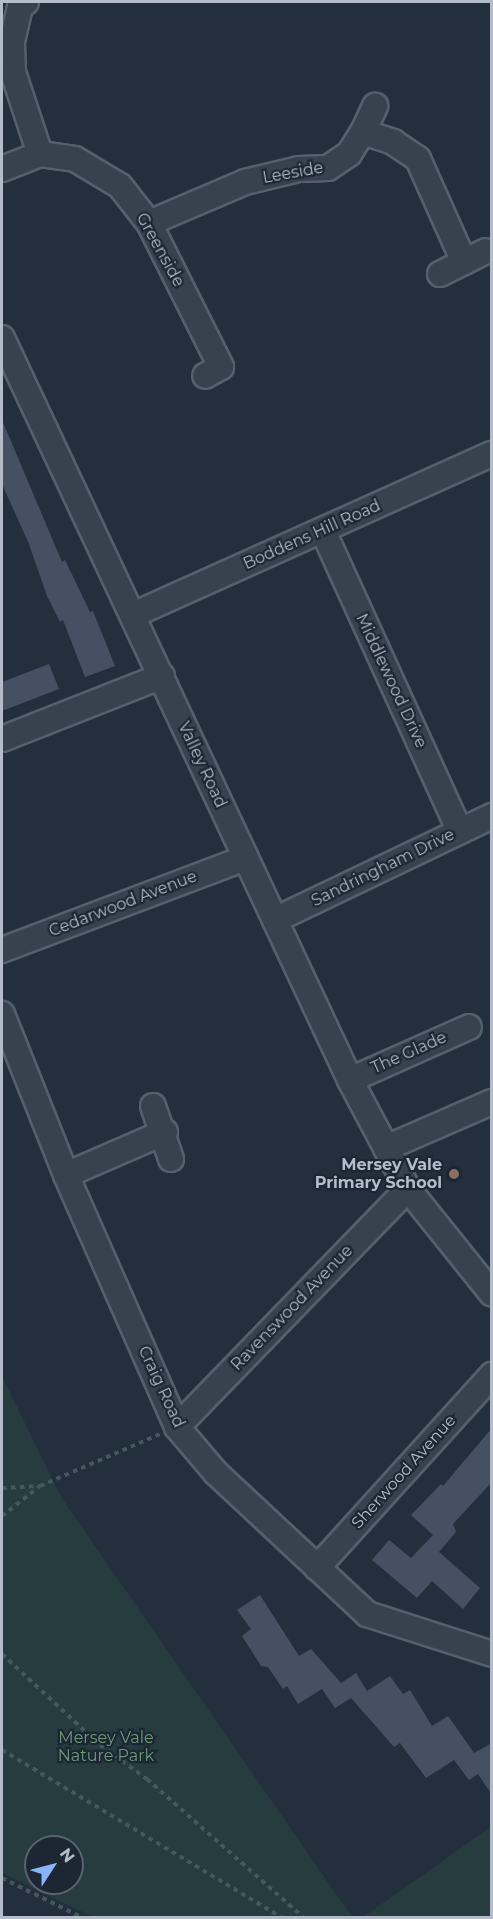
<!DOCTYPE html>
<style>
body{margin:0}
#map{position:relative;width:493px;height:1919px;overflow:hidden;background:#242f3e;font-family:Montserrat,sans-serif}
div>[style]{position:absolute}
.green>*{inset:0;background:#263c3f}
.building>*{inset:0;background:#455162}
.path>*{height:4px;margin-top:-2px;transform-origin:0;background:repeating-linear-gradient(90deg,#44595c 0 4.5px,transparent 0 9px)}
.roads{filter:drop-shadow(2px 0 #565f6c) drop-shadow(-2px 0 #565f6c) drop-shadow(0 2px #565f6c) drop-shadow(0 -2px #565f6c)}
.minor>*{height:24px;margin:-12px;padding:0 12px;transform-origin:12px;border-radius:12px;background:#38414e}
.dots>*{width:16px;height:16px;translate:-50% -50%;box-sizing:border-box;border:3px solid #1d2633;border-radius:50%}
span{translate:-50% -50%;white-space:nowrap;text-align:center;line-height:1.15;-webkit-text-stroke:4.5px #1d2633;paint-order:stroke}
.street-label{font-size:16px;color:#b4bcc9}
.poi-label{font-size:16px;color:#b4bcc9;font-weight:700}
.right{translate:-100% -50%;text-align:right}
.park-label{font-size:16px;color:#6b9a76}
.frame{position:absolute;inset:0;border:3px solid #b4bcc9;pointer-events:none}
.north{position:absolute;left:24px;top:1835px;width:60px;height:60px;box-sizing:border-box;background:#1d2633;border:2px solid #59626f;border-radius:50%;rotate:54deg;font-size:16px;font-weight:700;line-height:24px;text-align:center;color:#b4bcc9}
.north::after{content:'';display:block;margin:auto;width:21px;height:27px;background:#8ab4f8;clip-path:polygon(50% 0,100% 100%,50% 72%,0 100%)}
</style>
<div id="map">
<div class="green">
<i style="clip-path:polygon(evenodd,2px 1376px,61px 1497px,352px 1917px,93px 1917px,2px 1873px,2px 1376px,36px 1847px,72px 1847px,72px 1883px,36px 1883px,36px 1847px)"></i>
<i style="clip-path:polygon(491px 1827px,491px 1917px,363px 1917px)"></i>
</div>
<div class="building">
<i style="clip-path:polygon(2px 420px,62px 562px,65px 560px,90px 612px,93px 611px,115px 666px,85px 677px,63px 620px,60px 622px,47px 596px,29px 544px,2px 484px)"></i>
<i style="clip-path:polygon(49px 664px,59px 689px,2px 711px,2px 682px)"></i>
<i style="clip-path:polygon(492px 1428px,492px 1482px,453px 1524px,456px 1532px,439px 1552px,480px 1588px,463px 1609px,432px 1581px,417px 1598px,372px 1560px,389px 1540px,411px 1558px,433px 1535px,411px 1515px,441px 1484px,443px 1486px)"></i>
<i style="clip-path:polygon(260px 1595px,299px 1656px,311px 1649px,341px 1683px,356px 1673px,367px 1691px,390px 1676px,403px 1694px,410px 1690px,432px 1726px,448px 1716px,474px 1753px,492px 1743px,492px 1795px,478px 1774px,469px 1780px,454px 1760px,426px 1778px,400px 1743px,394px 1747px,351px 1698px,335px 1708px,322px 1689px,298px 1704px,287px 1686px,283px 1689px,268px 1667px,261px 1666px,242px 1636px,251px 1629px,237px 1610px)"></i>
</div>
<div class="path">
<i style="left:2px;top:1488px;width:38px;rotate:-3deg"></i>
<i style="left:2px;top:1516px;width:48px;rotate:-38.3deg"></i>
<i style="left:40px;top:1486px;width:131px;rotate:-23.4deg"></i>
<i style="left:2px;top:1654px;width:134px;rotate:42.9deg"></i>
<i style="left:100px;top:1745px;width:58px;rotate:35.9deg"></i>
<i style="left:147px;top:1779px;width:210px;rotate:41.5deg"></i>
<i style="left:2px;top:1750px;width:327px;rotate:30.9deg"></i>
<i style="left:2px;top:1878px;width:90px;rotate:26.3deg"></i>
</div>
<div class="roads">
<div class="minor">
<i style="left:26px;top:2px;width:8px;rotate:140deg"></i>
<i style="left:20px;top:7px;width:37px;rotate:103deg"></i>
<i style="left:12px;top:43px;width:29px;rotate:88deg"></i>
<i style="left:13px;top:72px;width:86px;rotate:71.8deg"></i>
<i style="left:363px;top:132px;width:29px;rotate:-65deg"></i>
<i style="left:2px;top:169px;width:41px;rotate:-21.5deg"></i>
<i style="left:40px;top:154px;width:35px;rotate:8deg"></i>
<i style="left:75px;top:159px;width:52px;rotate:31deg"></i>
<i style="left:120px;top:186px;width:47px;rotate:51.9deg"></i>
<i style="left:149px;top:223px;width:161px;rotate:63.4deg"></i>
<i style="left:221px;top:367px;width:18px;rotate:151deg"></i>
<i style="left:149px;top:223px;width:104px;rotate:-23.1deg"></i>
<i style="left:245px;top:182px;width:56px;rotate:-13.5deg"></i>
<i style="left:299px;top:169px;width:29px;rotate:-2deg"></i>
<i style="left:328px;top:168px;width:25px;rotate:-34deg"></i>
<i style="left:349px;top:154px;width:26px;rotate:-58deg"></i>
<i style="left:363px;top:132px;width:32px;rotate:18deg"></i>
<i style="left:393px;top:142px;width:30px;rotate:34deg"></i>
<i style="left:418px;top:159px;width:113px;rotate:65.9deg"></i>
<i style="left:440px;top:274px;width:51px;rotate:-26.6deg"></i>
<i style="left:2px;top:338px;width:820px;rotate:64.87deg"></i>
<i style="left:350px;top:1080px;width:123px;rotate:62deg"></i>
<i style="left:408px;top:1189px;width:134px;rotate:51.3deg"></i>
<i style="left:323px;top:531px;width:330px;rotate:65.5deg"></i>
<i style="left:133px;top:615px;width:393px;rotate:-24.2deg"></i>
<i style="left:2px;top:739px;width:172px;rotate:-21.5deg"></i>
<i style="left:275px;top:920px;width:241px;rotate:-25.6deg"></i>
<i style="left:2px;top:950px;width:260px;rotate:-20.7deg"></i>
<i style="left:2px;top:1014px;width:173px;rotate:68.3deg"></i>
<i style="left:66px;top:1175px;width:275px;rotate:66.2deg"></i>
<i style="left:177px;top:1427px;width:60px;rotate:49.7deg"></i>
<i style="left:216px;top:1473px;width:207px;rotate:43deg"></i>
<i style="left:367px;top:1614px;width:131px;rotate:17.7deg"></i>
<i style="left:350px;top:1080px;width:130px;rotate:-24deg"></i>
<i style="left:153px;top:1106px;width:56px;rotate:71.2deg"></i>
<i style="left:386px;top:1148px;width:116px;rotate:-23.5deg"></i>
<i style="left:66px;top:1175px;width:108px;rotate:-23.5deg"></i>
<i style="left:177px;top:1427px;width:332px;rotate:-45.9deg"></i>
<i style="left:317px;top:1568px;width:261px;rotate:-47.8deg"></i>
</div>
</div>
<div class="dots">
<i style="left:454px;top:1174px;background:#8d6e63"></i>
</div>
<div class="street-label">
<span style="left:293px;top:173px;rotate:-10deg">Leeside</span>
<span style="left:160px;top:250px;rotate:61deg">Greenside</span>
<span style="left:312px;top:535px;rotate:-24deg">Boddens Hill Road</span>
<span style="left:391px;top:681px;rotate:65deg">Middlewood Drive</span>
<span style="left:202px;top:765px;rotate:65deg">Valley Road</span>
<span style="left:383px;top:868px;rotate:-26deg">Sandringham Drive</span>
<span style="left:123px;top:904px;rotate:-21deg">Cedarwood Avenue</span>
<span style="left:409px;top:1053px;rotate:-24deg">The Glade</span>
<span style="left:292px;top:1308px;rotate:-46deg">Ravenswood Avenue</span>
<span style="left:161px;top:1387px;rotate:65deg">Craig Road</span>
<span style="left:404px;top:1472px;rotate:-48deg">Sherwood Avenue</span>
</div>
<div class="poi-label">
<span class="right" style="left:442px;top:1174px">Mersey Vale<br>Primary School</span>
</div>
<div class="park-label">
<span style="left:106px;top:1747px">Mersey Vale<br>Nature Park</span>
</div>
<div class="frame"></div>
<div class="north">N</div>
</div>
